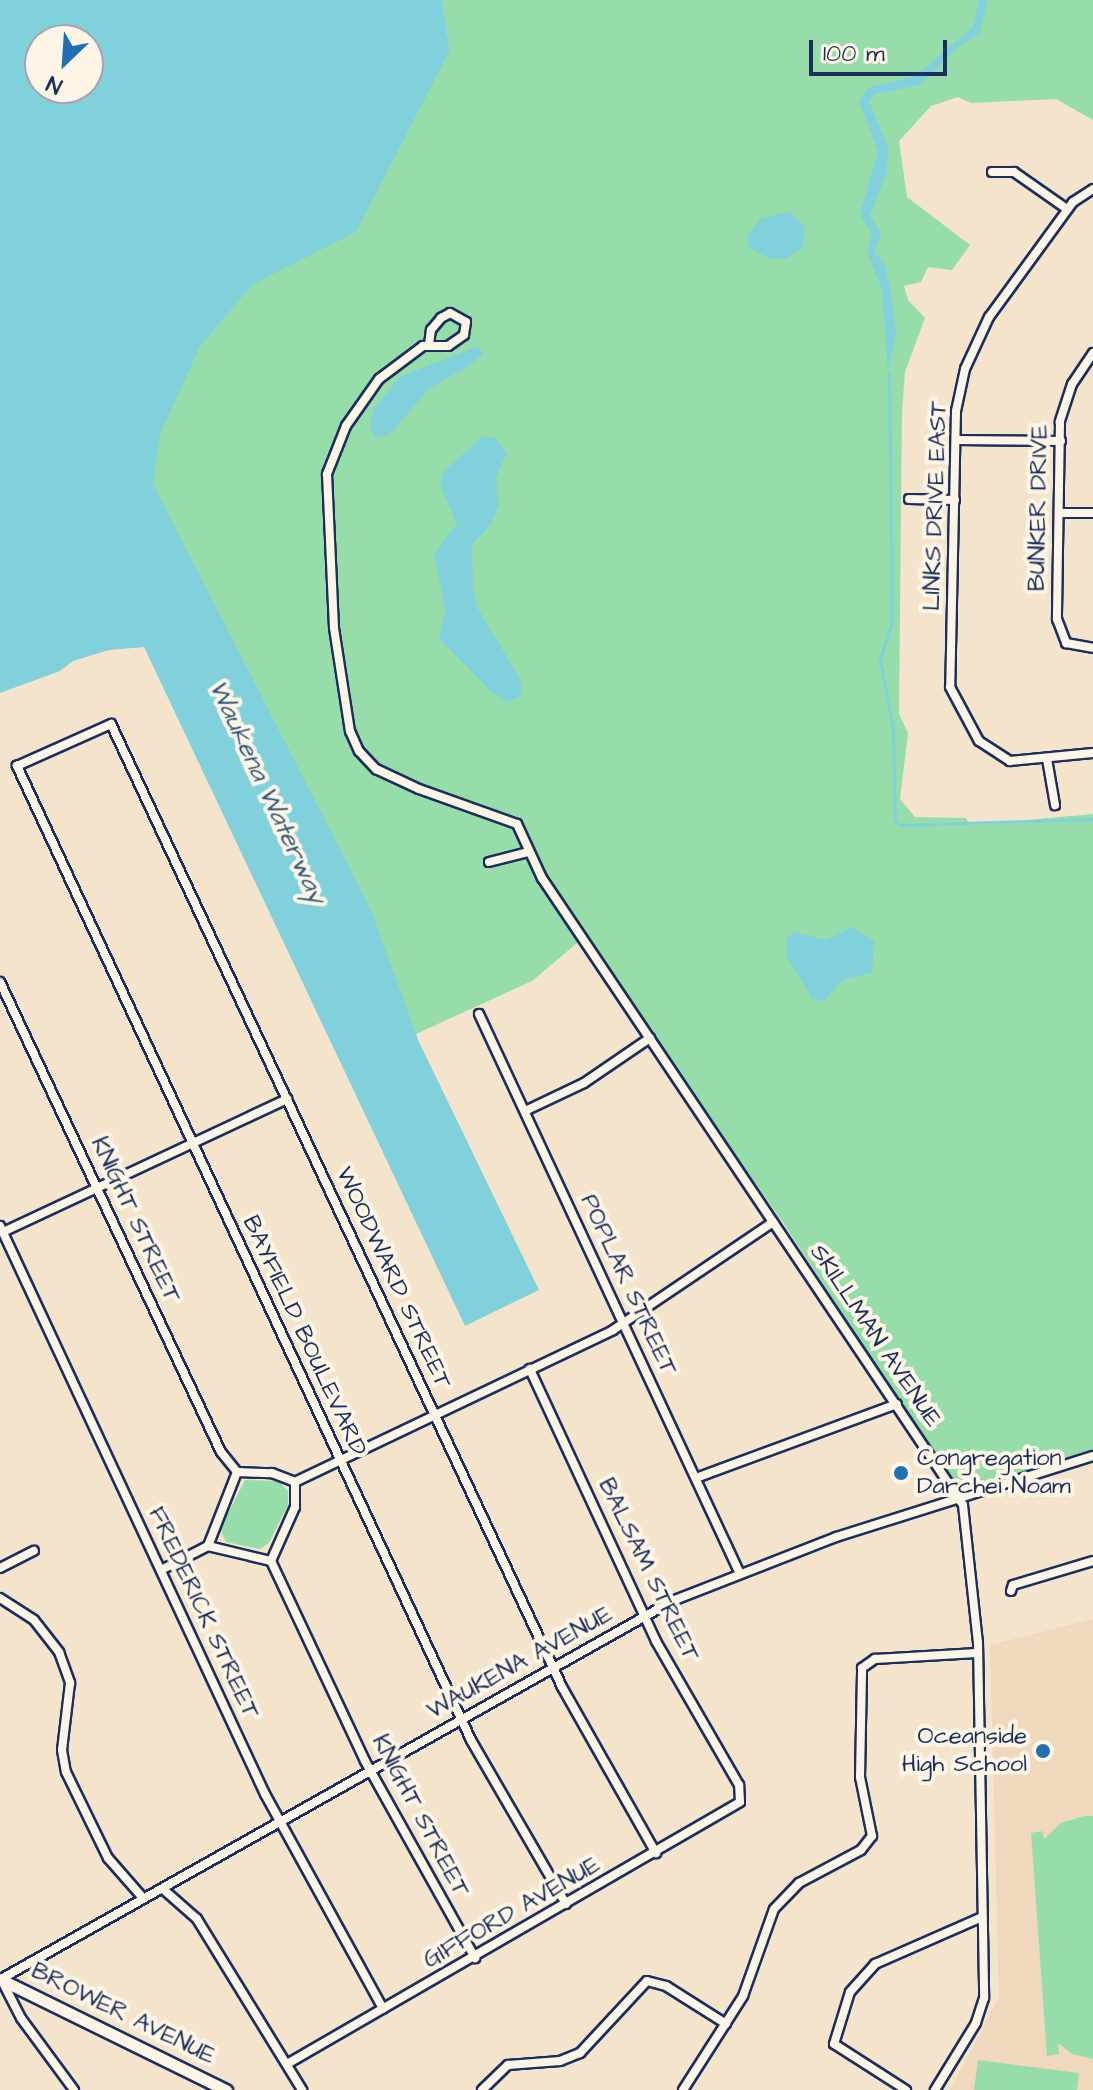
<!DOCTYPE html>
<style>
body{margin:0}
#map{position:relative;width:1093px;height:2090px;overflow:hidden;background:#f4e4cc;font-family:"Architects Daughter",sans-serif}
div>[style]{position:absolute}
.built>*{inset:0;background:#efd8bb}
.green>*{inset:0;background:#97ddaa}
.water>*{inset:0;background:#81d1dc}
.stream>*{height:3px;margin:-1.5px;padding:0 1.5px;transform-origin:1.5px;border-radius:1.5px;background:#81d1dc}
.roads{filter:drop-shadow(2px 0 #1b2f5e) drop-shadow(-2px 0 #1b2f5e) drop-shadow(0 2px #1b2f5e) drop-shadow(0 -2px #1b2f5e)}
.street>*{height:8px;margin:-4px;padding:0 4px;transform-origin:4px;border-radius:4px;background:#fcf5e5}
.secondary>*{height:11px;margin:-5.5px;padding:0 5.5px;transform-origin:5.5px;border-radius:5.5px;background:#fcf5e5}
.dots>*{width:22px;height:22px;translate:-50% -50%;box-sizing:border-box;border:4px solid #fcf5e5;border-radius:50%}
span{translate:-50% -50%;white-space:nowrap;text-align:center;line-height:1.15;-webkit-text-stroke:8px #fcf5e5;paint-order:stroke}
.street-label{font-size:24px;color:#1b2f5e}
.poi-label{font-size:24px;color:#1b2f5e}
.left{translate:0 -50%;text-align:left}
.right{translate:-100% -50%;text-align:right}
.water-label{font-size:26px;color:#34587e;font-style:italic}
.north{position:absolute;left:24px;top:24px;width:80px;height:80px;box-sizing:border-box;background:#fcf5e5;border:2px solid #a2a6af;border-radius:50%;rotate:205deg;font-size:22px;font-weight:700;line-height:32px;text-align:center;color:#1b2f5e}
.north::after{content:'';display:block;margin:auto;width:28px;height:36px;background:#1f6fb2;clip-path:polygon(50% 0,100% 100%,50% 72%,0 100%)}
.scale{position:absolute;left:809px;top:40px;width:138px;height:36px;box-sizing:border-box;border:4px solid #1b2f5e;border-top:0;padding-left:10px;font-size:24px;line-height:28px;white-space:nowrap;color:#1b2f5e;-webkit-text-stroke:6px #fcf5e5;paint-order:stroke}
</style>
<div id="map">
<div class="built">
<i style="clip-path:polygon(1093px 1619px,1093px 2090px,950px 2090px,999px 1997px,990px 1645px)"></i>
</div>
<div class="green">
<i style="clip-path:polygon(442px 0,1093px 0,1093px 120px,1056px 99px,971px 103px,958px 97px,931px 106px,899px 141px,907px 197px,970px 245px,952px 270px,928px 267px,921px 282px,904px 286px,908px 300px,925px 318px,905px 372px,902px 412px,899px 714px,908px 733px,900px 799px,915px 817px,966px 818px,970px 825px,1093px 814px,1093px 1455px,959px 1493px,784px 1224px,583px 938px,532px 981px,416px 1034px,147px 485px,153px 397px,450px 50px)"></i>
<i style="clip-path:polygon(245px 1480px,278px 1481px,288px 1491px,288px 1505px,269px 1543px,260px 1549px,226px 1542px,220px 1529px)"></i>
<i style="clip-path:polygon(1084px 1816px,1093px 1816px,1093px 2059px,1072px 2054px,1058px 2043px,1059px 2054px,1047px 2056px,1031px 1833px,1042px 1831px,1044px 1839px,1061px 1823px)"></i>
<i style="clip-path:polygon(978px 2060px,1079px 2073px,1077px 2090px,974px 2090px)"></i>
</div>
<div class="water">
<i style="clip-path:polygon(evenodd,0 0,442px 0,450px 50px,356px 232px,253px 284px,200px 346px,160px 435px,153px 484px,371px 910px,419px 1042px,539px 1290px,465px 1326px,144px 647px,109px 650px,73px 661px,60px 671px,0 693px,0 0,88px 40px,88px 88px,40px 88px,40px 40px,88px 40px)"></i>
<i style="clip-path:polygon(979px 0,988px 0,979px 34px,959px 46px,920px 85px,875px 94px,869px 101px,888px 147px,887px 171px,870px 215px,881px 234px,874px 252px,885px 264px,894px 312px,896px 335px,888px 372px,882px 289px,867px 253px,872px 234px,860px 214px,878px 152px,859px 101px,868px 88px,915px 76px,973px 27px)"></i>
<i style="clip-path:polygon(789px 212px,805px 226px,803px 248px,787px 258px,770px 259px,749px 248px,747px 236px,761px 218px)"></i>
<i style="clip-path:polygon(478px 346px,483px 353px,475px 362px,429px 389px,389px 435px,376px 437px,370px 429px,373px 410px,399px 377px)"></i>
<i style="clip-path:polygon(483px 436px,494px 438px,507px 453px,496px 477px,499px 505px,491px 524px,472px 544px,473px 587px,477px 607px,522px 682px,520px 696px,509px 702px,492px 693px,439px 638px,445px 611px,434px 554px,457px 524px,440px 485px,443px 472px)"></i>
<i style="clip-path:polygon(852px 927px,874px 941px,872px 973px,842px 980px,824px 1001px,812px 999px,787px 957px,786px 938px,795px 932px,826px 940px)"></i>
</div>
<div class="stream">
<i style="left:889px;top:372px;width:249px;rotate:89.3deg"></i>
<i style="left:892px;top:621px;width:41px;rotate:107.1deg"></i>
<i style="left:880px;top:660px;width:70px;rotate:79.3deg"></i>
<i style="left:893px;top:729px;width:92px;rotate:88.8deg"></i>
<i style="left:895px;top:821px;width:7px;rotate:34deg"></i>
<i style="left:901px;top:825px;width:192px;rotate:-1.8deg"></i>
</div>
<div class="roads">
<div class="street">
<i style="left:992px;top:172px;width:22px"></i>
<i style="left:1014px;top:172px;width:65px;rotate:34.9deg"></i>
<i style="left:1093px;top:189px;width:24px;rotate:147deg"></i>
<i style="left:1073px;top:202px;width:142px;rotate:126.1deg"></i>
<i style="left:989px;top:317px;width:57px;rotate:114.8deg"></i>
<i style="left:965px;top:369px;width:43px;rotate:102.1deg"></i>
<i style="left:956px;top:411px;width:276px;rotate:91.2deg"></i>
<i style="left:950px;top:687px;width:61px;rotate:61.8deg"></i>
<i style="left:979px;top:741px;width:37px;rotate:33deg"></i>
<i style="left:1010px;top:761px;width:83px;rotate:-5.5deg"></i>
<i style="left:429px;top:344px;width:14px;rotate:-82deg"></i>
<i style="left:431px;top:330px;width:16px;rotate:-50deg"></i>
<i style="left:441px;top:318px;width:10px;rotate:-29deg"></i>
<i style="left:450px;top:313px;width:18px;rotate:29deg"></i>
<i style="left:466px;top:322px;width:13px;rotate:99deg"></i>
<i style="left:464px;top:335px;width:19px;rotate:145deg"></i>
<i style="left:448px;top:346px;width:25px;rotate:180deg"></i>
<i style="left:423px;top:346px;width:55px;rotate:143.1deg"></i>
<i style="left:379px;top:379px;width:57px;rotate:125.1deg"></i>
<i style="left:346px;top:426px;width:52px;rotate:111.6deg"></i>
<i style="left:327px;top:474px;width:154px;rotate:87.4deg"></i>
<i style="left:334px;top:628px;width:104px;rotate:81.2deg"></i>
<i style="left:350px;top:731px;width:22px;rotate:66deg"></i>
<i style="left:359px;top:751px;width:25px;rotate:47deg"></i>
<i style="left:376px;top:769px;width:47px;rotate:24.9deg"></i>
<i style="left:419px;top:789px;width:104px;rotate:19.7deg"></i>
<i style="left:517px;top:824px;width:60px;rotate:65.2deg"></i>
<i style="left:542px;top:878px;width:755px;rotate:56.12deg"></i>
<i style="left:963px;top:1505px;width:138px;rotate:83.8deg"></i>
<i style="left:978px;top:1642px;width:356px;rotate:89deg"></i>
<i style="left:984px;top:1998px;width:26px;rotate:108deg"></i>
<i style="left:976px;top:2023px;width:79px;rotate:121.5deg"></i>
<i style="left:1093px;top:353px;width:37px;rotate:124deg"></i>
<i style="left:1072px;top:384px;width:40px;rotate:108deg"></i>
<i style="left:1060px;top:422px;width:197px;rotate:90.9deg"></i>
<i style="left:1057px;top:619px;width:26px;rotate:69deg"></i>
<i style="left:1066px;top:643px;width:27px;rotate:10deg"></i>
<i style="left:956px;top:440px;width:105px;rotate:0.5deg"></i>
<i style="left:909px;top:499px;width:46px;rotate:1.2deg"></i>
<i style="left:1059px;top:513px;width:34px"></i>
<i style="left:1047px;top:759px;width:47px;rotate:80.1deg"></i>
<i style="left:489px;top:862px;width:40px;rotate:-14.4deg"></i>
<i style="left:0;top:982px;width:519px;rotate:64.82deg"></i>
<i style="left:221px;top:1452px;width:26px;rotate:51deg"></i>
<i style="left:479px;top:1014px;width:618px;rotate:65.01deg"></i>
<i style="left:525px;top:1111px;width:65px;rotate:-25.4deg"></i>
<i style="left:584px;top:1083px;width:80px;rotate:-34.3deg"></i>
<i style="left:0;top:1226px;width:627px;rotate:64.99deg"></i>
<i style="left:265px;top:1794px;width:245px;rotate:61.2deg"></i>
<i style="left:3px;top:1232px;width:314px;rotate:-25.1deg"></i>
<i style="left:237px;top:1472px;width:35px;rotate:2deg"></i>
<i style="left:272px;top:1473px;width:25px;rotate:21deg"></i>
<i style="left:295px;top:1482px;width:25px;rotate:90deg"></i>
<i style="left:295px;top:1507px;width:59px;rotate:114deg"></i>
<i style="left:696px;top:1478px;width:214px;rotate:-20.2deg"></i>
<i style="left:295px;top:1482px;width:352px;rotate:-25.5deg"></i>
<i style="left:613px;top:1330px;width:193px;rotate:-34deg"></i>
<i style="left:208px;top:1546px;width:65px;rotate:13.4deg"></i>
<i style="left:271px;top:1561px;width:221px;rotate:64.8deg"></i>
<i style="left:365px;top:1761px;width:226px;rotate:60.8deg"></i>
<i style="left:0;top:1568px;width:38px;rotate:-27deg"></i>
<i style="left:161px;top:1570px;width:53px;rotate:-27.1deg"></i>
<i style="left:208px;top:1546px;width:79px;rotate:-68.6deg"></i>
<i style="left:1011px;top:1591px;width:6px;rotate:-72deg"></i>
<i style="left:1013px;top:1585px;width:84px;rotate:-16.7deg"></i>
<i style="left:0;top:1598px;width:40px;rotate:32.9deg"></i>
<i style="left:34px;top:1620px;width:41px;rotate:52deg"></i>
<i style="left:59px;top:1652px;width:33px;rotate:70deg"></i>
<i style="left:70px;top:1683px;width:67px;rotate:96.8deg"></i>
<i style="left:62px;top:1750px;width:22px;rotate:80deg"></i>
<i style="left:66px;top:1772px;width:96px;rotate:64deg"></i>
<i style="left:108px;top:1858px;width:53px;rotate:48.8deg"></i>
<i style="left:163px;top:1889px;width:45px;rotate:41.4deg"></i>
<i style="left:197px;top:1919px;width:201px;rotate:58.4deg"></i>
<i style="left:566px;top:1904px;width:190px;rotate:-120.1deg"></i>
<i style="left:471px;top:1740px;width:1075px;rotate:-114.99deg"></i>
<i style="left:17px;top:766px;width:103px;rotate:-24.1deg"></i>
<i style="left:111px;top:724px;width:1063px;rotate:64.9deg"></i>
<i style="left:562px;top:1687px;width:191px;rotate:60.5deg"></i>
<i style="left:287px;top:2064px;width:523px;rotate:-30.04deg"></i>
<i style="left:740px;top:1802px;width:17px;rotate:-93deg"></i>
<i style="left:739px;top:1785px;width:166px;rotate:-120deg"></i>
<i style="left:656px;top:1641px;width:300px;rotate:-114.9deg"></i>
<i style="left:74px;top:2090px;width:89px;rotate:-126.4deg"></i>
<i style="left:21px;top:2018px;width:44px;rotate:-117.1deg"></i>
<i style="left:1px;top:1979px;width:770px;rotate:-29.39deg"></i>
<i style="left:672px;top:1601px;width:176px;rotate:-21.3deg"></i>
<i style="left:836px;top:1537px;width:269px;rotate:-17.5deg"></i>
<i style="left:482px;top:2090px;width:36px;rotate:-44deg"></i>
<i style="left:508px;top:2065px;width:52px;rotate:-4.4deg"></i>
<i style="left:560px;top:2061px;width:22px;rotate:-22deg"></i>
<i style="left:580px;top:2053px;width:98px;rotate:-47.1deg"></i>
<i style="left:647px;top:1981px;width:20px;rotate:15deg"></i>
<i style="left:666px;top:1986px;width:71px;rotate:32.3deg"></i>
<i style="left:683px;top:2090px;width:112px;rotate:-57.4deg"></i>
<i style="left:743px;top:1996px;width:92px;rotate:-70.4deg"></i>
<i style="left:774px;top:1909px;width:36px;rotate:-46deg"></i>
<i style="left:799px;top:1883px;width:70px;rotate:-28deg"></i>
<i style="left:861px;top:1850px;width:18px;rotate:-52deg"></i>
<i style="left:872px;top:1836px;width:60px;rotate:-101.5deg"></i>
<i style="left:860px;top:1777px;width:109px;rotate:-88.9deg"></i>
<i style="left:862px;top:1668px;width:16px;rotate:-35deg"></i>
<i style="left:875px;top:1659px;width:102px;rotate:-3.4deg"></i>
<i style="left:906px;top:2090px;width:85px;rotate:-147.4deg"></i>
<i style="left:834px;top:2044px;width:54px;rotate:-72.9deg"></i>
<i style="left:850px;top:1992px;width:38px;rotate:-48deg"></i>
<i style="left:875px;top:1964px;width:117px;rotate:-23.7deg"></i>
</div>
<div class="secondary">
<i style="left:0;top:1979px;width:252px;rotate:26.2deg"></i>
</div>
</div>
<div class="dots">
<i style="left:901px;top:1473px;background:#1f6fb2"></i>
<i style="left:1043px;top:1751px;background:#1f6fb2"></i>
</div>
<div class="street-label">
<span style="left:936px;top:506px;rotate:-88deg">LINKS DRIVE EAST</span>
<span style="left:1039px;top:508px;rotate:-89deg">BUNKER DRIVE</span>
<span style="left:135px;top:1220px;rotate:65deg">KNIGHT STREET</span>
<span style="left:393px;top:1278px;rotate:65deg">WOODWARD STREET</span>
<span style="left:628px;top:1285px;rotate:65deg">POPLAR STREET</span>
<span style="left:304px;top:1336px;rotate:65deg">BAYFIELD BOULEVARD</span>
<span style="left:875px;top:1336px;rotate:56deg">SKILLMAN AVENUE</span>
<span style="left:648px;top:1570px;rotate:64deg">BALSAM STREET</span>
<span style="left:203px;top:1613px;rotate:65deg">FREDERICK STREET</span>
<span style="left:520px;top:1663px;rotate:-29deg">WAUKENA AVENUE</span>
<span style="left:420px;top:1816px;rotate:62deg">KNIGHT STREET</span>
<span style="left:512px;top:1913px;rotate:-30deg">GIFFORD AVENUE</span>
<span style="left:123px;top:2014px;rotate:26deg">BROWER AVENUE</span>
</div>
<div class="poi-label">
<span class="left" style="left:917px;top:1473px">Congregation<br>Darchei Noam</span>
<span class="right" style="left:1027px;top:1751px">Oceanside<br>High School</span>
</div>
<div class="water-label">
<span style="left:267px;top:792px;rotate:65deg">Waukena Waterway</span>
</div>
<div class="north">N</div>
<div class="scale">100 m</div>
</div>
